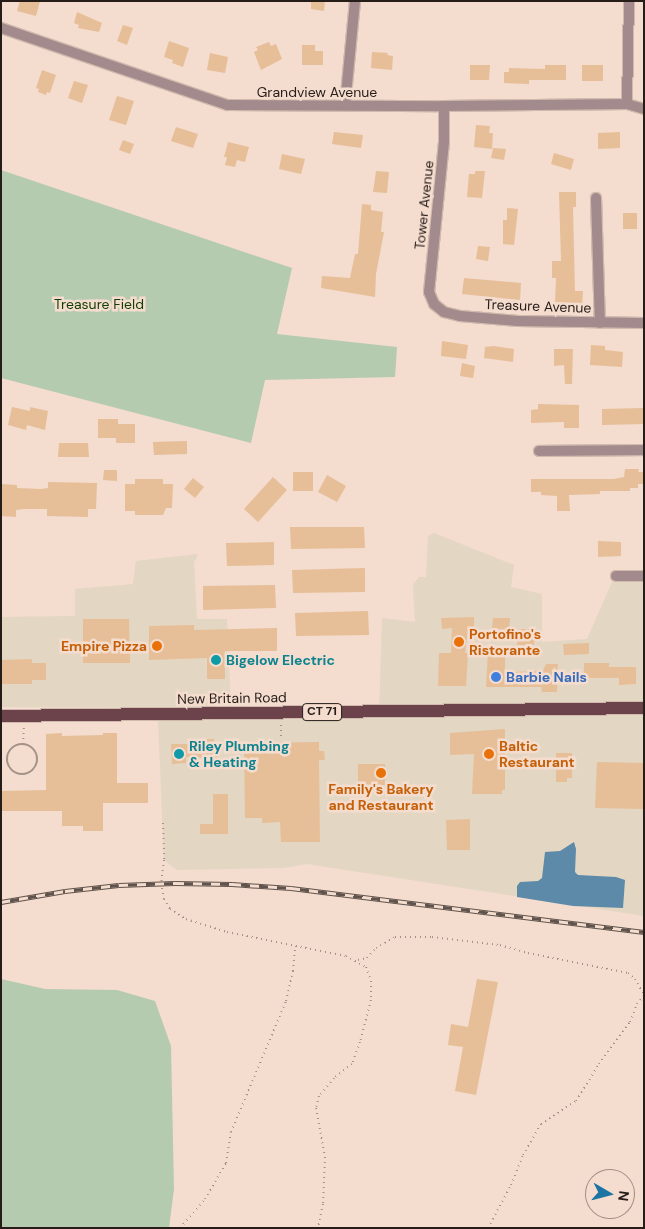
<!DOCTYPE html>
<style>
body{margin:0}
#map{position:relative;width:645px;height:1229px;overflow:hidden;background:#f4dcce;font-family:"DM Sans",sans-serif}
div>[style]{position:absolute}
.commercial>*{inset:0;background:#e3d6c2}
.green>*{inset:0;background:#b4cbb0}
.water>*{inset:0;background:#5d8aa9}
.building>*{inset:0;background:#e6bf98}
.path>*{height:2px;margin-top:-1px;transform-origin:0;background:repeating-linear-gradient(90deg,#a49288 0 1px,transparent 0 5px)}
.path>.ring{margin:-1px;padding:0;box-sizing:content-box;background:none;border:2px solid #a49288;border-radius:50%}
.roads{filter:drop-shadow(1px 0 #cfbaad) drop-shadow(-1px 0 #cfbaad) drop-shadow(0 1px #cfbaad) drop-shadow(0 -1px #cfbaad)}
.street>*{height:10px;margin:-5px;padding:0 5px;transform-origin:5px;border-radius:5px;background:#a38a8d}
.primary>*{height:12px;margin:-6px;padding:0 6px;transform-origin:6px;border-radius:6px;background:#6c434a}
.rail>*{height:5px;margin-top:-2.5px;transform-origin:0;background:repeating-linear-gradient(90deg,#f4dcce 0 9px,#60534c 0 18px);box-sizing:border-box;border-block:1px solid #60534c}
.dots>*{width:14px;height:14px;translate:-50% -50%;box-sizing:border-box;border:2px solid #f4dcce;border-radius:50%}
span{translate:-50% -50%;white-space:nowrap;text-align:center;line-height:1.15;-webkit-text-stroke:5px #f4dcce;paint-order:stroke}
.shield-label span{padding:1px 4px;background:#f4dcce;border:1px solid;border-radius:4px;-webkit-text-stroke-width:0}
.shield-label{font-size:12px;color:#261d19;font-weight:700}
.street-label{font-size:14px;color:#261d19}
.park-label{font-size:14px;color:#0f3d04}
.food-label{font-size:14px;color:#c56008;font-weight:700}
.left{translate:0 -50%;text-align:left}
.right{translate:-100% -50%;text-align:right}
.culture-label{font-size:14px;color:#0d838f;font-weight:700}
.shop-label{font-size:14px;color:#366cbe;font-weight:700}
.frame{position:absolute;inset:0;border:2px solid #261d19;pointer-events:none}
.north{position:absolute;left:585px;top:1169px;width:50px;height:50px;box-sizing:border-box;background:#f4dcce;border:1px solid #a29086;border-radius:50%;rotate:98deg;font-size:14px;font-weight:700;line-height:20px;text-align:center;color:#261d19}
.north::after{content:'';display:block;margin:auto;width:18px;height:22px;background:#1b74a3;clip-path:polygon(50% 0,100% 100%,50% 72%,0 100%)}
</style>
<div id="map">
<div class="commercial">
<i style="clip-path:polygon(434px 533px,514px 565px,511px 587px,542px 594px,542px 642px,587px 639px,612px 582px,644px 582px,644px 916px,307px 864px,283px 868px,177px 870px,164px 860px,158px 719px,379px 718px,382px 618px,415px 622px,413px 585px,419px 577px,426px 577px,428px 536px)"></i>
<i style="clip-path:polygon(198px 554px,194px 563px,197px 619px,227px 619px,231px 708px,1px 707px,1px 617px,75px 616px,75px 589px,133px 584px,136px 561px)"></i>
</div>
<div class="green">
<i style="clip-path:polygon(1px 170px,292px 268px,277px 334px,397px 347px,395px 377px,265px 380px,251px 443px,1px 378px)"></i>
<i style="clip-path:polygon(1px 979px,45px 989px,117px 990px,155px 1001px,171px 1046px,174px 1189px,169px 1228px,1px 1228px)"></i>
</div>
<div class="water">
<i style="clip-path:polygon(574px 842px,576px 849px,575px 872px,578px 875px,616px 877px,625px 880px,623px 908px,573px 906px,517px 897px,517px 886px,520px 882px,538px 881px,542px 878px,545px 852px,560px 851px)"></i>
</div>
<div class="building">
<i style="clip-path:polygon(20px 1px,40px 1px,36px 16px,17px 11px)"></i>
<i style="clip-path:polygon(311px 1px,325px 1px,324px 11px,311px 9px)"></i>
<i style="clip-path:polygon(77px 12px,102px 23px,99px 32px,78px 28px,79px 25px,74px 23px)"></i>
<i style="clip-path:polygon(123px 25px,133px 28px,127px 45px,117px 41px)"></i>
<i style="clip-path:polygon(169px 41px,189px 48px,183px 67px,172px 63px,173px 60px,164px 57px)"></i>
<i style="clip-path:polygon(269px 42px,271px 46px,276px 44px,282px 59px,261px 70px,254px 52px,258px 50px,256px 47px)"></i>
<i style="clip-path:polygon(302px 45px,315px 45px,315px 51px,323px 51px,323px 65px,302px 65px)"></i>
<i style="clip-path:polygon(372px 52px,388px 53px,387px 55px,393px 56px,392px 70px,371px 68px)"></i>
<i style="clip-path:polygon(210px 53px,228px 57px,225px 73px,207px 70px)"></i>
<i style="clip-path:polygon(470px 65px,490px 65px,489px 80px,470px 80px)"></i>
<i style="clip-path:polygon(545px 65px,566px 65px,566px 80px,529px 80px,529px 84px,504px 83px,504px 72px,509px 72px,509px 68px,545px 69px)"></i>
<i style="clip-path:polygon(582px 65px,603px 65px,603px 81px,582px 81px)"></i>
<i style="clip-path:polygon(42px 70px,56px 75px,50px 93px,47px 92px,46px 95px,38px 92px,39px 89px,36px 88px)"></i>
<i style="clip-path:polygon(74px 81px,88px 85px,82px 103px,68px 98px)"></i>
<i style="clip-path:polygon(117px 96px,134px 101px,126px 125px,109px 120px)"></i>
<i style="clip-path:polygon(476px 125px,490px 126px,489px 133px,493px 133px,492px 149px,474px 147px)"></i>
<i style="clip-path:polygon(176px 127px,198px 134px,193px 148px,171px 141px)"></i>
<i style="clip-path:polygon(334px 132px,363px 135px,361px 148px,332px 144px)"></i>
<i style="clip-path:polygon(620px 132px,620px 148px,598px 149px,598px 133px)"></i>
<i style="clip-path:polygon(123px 140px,134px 144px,130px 154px,119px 150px)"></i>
<i style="clip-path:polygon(228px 142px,249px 147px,245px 162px,237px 160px,235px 167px,225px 165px,227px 157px,224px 157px)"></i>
<i style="clip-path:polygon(493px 148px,506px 149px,504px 160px,491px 158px)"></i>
<i style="clip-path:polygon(554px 153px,574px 159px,571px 170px,551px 164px)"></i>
<i style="clip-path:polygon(282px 154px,305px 159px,301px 174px,279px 169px)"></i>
<i style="clip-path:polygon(376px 171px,389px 172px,387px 193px,373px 192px)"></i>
<i style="clip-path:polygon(475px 171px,485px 171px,482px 198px,467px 197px,469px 174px,475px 174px)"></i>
<i style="clip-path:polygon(559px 192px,576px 192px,576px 207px,573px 207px,575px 291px,583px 291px,582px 307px,570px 307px,570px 303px,555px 303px,556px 278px,552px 278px,552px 261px,561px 261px)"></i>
<i style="clip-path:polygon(362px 204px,371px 205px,371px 210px,383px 212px,381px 232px,384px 232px,376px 274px,375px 297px,321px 288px,322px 276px,350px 278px,355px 254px,358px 254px)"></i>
<i style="clip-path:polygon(507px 208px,518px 209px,514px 245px,503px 244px,503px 220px,507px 220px)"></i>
<i style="clip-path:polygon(623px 213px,637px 213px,637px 229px,623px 229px)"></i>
<i style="clip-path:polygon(478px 246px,490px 247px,488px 261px,476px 259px)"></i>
<i style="clip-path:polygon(464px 278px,521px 283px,520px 300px,462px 294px)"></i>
<i style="clip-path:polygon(442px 341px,468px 345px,466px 359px,441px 356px)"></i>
<i style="clip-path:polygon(591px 345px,605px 346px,605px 350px,623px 352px,622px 367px,590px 365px)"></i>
<i style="clip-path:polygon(494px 346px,514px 349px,513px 362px,484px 358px,485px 347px)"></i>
<i style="clip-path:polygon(554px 349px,573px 349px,572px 384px,565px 384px,564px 365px,554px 366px)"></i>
<i style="clip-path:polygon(462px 363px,475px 366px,473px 378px,460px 376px)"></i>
<i style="clip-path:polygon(538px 404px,579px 405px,579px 428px,564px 428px,564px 422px,531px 423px,531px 410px,538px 409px)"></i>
<i style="clip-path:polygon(12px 407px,30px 411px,30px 407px,48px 411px,45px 430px,27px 425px,26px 430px,8px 425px)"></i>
<i style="clip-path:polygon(644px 408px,644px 424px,602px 425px,602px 409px)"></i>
<i style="clip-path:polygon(98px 419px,118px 419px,118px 424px,135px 424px,135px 443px,116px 443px,116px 438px,98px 438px)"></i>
<i style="clip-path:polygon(187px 441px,187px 454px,154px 455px,153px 442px)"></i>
<i style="clip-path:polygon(59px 443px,88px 443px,89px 457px,58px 457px)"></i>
<i style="clip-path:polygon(625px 469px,639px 469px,638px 472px,644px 472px,644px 484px,638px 484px,638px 488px,630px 488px,630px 491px,600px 491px,600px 494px,569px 495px,570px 511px,557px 511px,557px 496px,541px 495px,541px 492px,531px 492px,531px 479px,614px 479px,624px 477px)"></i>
<i style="clip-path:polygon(104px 470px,117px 470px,117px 481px,103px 480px)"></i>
<i style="clip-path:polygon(293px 472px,313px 472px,313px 491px,293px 491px)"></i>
<i style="clip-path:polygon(327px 475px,346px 486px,337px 502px,318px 492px)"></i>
<i style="clip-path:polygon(273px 477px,287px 490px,258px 522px,244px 509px)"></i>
<i style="clip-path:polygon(193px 478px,204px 487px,195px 498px,184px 489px)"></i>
<i style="clip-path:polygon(135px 479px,163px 479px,163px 484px,173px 484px,172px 508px,166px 508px,163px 515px,135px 515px,135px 511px,125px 511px,125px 484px,135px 484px)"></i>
<i style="clip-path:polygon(48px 482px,97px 483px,96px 509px,88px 509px,88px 517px,47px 516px,47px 509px,24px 509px,16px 510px,16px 517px,1px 516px,1px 484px,17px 485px,17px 488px,41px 489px,48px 488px)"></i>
<i style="clip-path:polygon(290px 527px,364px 527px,365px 548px,291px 549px)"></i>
<i style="clip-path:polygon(598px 541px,621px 542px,621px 556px,598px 557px)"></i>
<i style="clip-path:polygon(274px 542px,274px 565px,227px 566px,226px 543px)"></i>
<i style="clip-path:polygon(365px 568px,365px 592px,293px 593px,292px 570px)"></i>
<i style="clip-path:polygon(275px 585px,276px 608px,203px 610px,203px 586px)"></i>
<i style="clip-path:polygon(368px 611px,369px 635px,296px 636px,295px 613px)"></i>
<i style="clip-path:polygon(474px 617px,474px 630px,468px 630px,465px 653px,468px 653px,466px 686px,438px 686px,439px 653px,451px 653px,452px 628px,442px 629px,441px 618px)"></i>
<i style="clip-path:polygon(493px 618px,510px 618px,509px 630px,492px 629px)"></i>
<i style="clip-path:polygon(83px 619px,129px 619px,130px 663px,83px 663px)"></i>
<i style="clip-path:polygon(194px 625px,194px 630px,277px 628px,277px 651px,225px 651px,225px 679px,207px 679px,207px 658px,149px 660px,149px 626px)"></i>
<i style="clip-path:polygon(518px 629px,535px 629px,534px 645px,517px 645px)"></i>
<i style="clip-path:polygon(589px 643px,589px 654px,564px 655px,563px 644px)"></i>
<i style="clip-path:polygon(488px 651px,497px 651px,497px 655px,505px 655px,505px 672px,543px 671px,546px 664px,558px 664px,557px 692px,542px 692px,541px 687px,486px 687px)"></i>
<i style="clip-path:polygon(32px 659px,32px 663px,46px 663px,46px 680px,32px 680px,32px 684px,1px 684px,1px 660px)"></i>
<i style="clip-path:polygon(584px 663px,609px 663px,609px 667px,636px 667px,636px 684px,619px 685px,619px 678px,584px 678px)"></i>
<i style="clip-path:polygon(505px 729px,505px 790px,502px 790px,502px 794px,472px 794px,474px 754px,450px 755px,450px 733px)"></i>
<i style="clip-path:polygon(62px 733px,62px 736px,103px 735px,103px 733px,117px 733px,117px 783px,148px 783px,148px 803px,103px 803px,103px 831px,83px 831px,83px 826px,62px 826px,62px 811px,1px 811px,1px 791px,46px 790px,46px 734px)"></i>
<i style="clip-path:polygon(202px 739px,214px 739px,214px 747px,218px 747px,218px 758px,186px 757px,186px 763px,172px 764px,171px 744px,198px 744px)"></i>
<i style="clip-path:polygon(319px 742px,319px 751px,324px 751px,325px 760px,319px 760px,320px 842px,281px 842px,280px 822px,262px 823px,262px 818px,245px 818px,244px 743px)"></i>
<i style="clip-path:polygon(556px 753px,572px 753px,572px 778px,567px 778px,567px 782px,556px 782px)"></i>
<i style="clip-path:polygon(597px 762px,644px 763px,644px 809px,595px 808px)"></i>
<i style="clip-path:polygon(358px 764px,385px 764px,385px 785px,358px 785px)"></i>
<i style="clip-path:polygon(213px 794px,228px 794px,228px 834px,200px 834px,200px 824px,213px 824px)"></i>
<i style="clip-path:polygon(470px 819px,470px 850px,447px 850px,446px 820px)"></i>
<i style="clip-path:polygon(477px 979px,498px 982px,476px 1095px,455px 1091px,463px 1047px,448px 1045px,451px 1024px,468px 1027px)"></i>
</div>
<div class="path">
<i style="left:281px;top:725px;width:13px;rotate:90deg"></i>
<i style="left:23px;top:744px;width:17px;rotate:-87deg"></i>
<i class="ring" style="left:7px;top:744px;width:28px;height:28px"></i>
<i style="left:163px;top:823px;width:37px;rotate:88deg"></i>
<i style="left:164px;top:860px;width:23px;rotate:97deg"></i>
<i style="left:161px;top:883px;width:16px;rotate:79deg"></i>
<i style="left:164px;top:899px;width:12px;rotate:59deg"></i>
<i style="left:170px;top:909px;width:19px;rotate:32deg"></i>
<i style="left:186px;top:919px;width:43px;rotate:17.6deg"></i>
<i style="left:227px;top:932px;width:121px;rotate:11.4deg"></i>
<i style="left:346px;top:956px;width:23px;rotate:29deg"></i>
<i style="left:366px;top:967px;width:15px;rotate:70deg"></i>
<i style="left:371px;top:981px;width:19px;rotate:90deg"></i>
<i style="left:371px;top:1000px;width:43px;rotate:104.7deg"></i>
<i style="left:360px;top:1042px;width:23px;rotate:110deg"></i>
<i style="left:352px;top:1064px;width:23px;rotate:142deg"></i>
<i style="left:334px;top:1078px;width:23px;rotate:130deg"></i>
<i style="left:319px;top:1096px;width:12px;rotate:104deg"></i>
<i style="left:316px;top:1108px;width:50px;rotate:79.6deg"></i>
<i style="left:325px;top:1157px;width:47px;rotate:92.4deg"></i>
<i style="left:323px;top:1204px;width:25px;rotate:102deg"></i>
<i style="left:358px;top:960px;width:9px;rotate:-13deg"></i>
<i style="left:367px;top:958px;width:13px;rotate:-48deg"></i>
<i style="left:376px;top:948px;width:22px;rotate:-30deg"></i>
<i style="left:395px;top:937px;width:37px"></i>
<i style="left:432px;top:937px;width:68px;rotate:6.7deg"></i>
<i style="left:500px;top:945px;width:29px;rotate:16deg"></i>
<i style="left:528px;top:953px;width:102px;rotate:11.3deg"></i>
<i style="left:628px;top:973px;width:9px;rotate:41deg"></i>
<i style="left:635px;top:979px;width:18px;rotate:61deg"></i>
<i style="left:180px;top:1228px;width:38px;rotate:-49deg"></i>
<i style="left:205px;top:1199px;width:42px;rotate:-59.7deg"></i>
<i style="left:226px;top:1163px;width:31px;rotate:-81deg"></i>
<i style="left:231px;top:1132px;width:142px;rotate:-67.2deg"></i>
<i style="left:286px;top:1001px;width:31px;rotate:-77deg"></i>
<i style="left:293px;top:971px;width:25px;rotate:-85deg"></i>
<i style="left:488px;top:1228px;width:49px;rotate:-61.9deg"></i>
<i style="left:511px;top:1185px;width:32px;rotate:-68deg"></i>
<i style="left:523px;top:1155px;width:36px;rotate:-60deg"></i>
<i style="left:541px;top:1124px;width:42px;rotate:-33.3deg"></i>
<i style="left:576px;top:1101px;width:44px;rotate:-58.1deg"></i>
<i style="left:599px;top:1064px;width:52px;rotate:-53.6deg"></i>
<i style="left:630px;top:1022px;width:19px;rotate:-69deg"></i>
<i style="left:637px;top:1004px;width:11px;rotate:-49deg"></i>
</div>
<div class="roads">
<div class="street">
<i style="left:1px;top:28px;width:239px;rotate:18.8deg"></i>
<i style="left:227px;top:105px;width:217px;rotate:0.3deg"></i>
<i style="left:444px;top:106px;width:183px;rotate:-0.6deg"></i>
<i style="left:627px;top:104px;width:18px;rotate:16deg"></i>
<i style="left:627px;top:104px;width:103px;rotate:-88.9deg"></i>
<i style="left:345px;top:105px;width:104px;rotate:-84.5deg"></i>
<i style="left:444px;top:106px;width:36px;rotate:90deg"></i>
<i style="left:444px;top:142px;width:151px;rotate:95.7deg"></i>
<i style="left:429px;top:292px;width:13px;rotate:67deg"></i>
<i style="left:434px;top:304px;width:13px;rotate:39deg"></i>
<i style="left:444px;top:312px;width:16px;rotate:14deg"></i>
<i style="left:460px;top:316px;width:58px;rotate:4.9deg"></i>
<i style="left:518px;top:321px;width:126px;rotate:0.9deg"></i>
<i style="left:596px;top:198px;width:125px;rotate:88.2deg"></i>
<i style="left:539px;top:451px;width:105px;rotate:-0.5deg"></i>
<i style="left:616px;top:576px;width:28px"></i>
</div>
<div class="primary">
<i style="left:1px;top:716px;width:643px;rotate:-0.71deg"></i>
</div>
</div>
<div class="rail">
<i style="left:1px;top:902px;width:65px;rotate:-9.8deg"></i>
<i style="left:65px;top:891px;width:54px;rotate:-6.3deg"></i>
<i style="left:119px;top:885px;width:56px;rotate:-2deg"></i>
<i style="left:175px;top:883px;width:57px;rotate:1deg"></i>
<i style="left:232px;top:884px;width:59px;rotate:3.9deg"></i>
<i style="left:291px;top:888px;width:356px;rotate:7.1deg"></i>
</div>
<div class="dots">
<i style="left:459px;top:642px;background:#e8710a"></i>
<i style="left:157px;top:646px;background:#e8710a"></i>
<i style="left:216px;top:660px;background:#0f9aa8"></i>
<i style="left:496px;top:677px;background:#3f7fe0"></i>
<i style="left:179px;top:754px;background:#0f9aa8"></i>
<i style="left:489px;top:754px;background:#e8710a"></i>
<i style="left:381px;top:773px;background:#e8710a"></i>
</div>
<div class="shield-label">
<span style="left:322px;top:712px">CT 71</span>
</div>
<div class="street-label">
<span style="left:317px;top:92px">Grandview Avenue</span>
<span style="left:424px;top:205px;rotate:-84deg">Tower Avenue</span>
<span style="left:538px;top:306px;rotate:2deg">Treasure Avenue</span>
<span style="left:232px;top:698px;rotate:-1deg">New Britain Road</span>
</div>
<div class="park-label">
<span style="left:99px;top:304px">Treasure Field</span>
</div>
<div class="food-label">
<span class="left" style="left:469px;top:642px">Portofino's<br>Ristorante</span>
<span class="right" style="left:147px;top:646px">Empire Pizza</span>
<span class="left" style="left:499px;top:754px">Baltic<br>Restaurant</span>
<span style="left:381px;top:797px">Family's Bakery<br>and Restaurant</span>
</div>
<div class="culture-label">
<span class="left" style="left:226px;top:660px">Bigelow Electric</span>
<span class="left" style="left:189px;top:754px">Riley Plumbing<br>&amp; Heating</span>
</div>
<div class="shop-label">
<span class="left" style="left:506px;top:677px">Barbie Nails</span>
</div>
<div class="frame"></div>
<div class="north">N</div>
</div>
